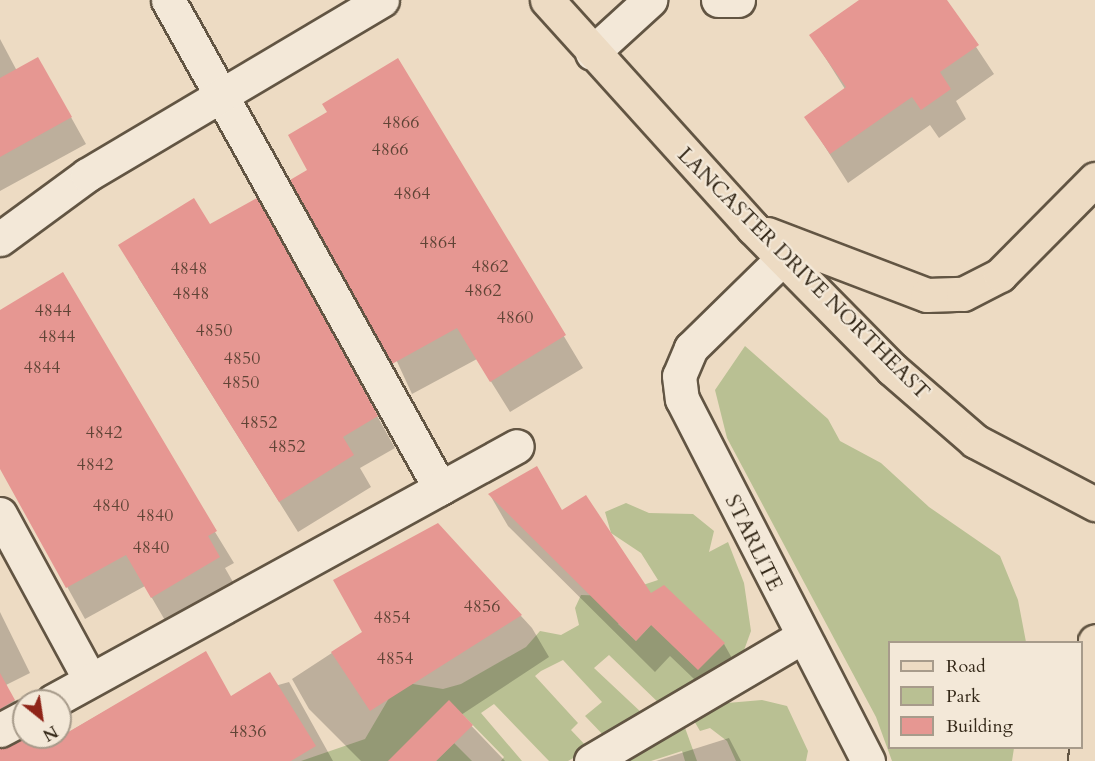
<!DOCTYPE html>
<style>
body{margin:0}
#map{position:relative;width:1095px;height:761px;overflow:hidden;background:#eddbc3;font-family:Cardo,serif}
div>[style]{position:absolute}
.green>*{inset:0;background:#b9c093}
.shadow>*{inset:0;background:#0003}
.building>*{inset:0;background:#e69792}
.roads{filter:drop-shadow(2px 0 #625543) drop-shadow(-2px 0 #625543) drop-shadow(0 2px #625543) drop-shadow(0 -2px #625543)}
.minor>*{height:33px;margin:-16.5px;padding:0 16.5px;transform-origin:16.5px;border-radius:16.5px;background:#f3e8d8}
.major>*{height:33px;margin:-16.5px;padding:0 16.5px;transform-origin:16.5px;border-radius:16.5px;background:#eddbc3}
span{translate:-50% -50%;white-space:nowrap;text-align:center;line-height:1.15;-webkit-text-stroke:4.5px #f3e8d8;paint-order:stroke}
.number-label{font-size:18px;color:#604436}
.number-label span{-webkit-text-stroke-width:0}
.street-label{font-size:21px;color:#342818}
.legend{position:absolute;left:888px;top:641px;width:195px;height:108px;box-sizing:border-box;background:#f3e8d8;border:2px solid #a79b8b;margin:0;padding:8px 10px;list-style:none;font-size:18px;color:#342818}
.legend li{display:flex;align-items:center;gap:12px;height:30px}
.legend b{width:30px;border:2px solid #a79b8b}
.north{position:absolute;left:12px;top:689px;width:60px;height:60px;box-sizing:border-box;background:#f3e8d8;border:2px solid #a79b8b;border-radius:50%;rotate:150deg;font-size:16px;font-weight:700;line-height:24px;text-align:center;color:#342818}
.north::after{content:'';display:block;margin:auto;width:21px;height:27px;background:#8f2418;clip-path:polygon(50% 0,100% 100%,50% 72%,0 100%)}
</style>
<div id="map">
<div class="green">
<i style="clip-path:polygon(745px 346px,828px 419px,840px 441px,881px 463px,929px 507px,1000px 556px,1018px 600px,1026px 642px,890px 642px,890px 748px,1014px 748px,1012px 761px,892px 761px,876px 717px,727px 438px,715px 390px)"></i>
<i style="clip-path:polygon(evenodd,626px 503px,649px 513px,693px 514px,714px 531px,709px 552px,728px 542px,744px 583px,751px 631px,739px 664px,663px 707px,609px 655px,594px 668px,643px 714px,607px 739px,585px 716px,602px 702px,563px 660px,541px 671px,535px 676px,578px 723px,571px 730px,589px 749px,568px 761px,549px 761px,494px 704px,481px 713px,522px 761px,501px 761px,504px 757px,462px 714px,395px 761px,301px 761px,365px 739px,392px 693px,407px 683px,443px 689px,461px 684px,526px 647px,540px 631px,561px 635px,579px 625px,575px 608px,581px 595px,610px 596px,658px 580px,641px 553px,611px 533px,605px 512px,626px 503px,641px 605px,651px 625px,636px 641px,618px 624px,641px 605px)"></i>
<i style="clip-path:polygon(762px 700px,787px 706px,808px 751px,806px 761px,736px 761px,727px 741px,710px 728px,700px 731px,693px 719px,727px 703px)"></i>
<i style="clip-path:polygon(684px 725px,697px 761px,685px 761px,682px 751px,651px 761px,623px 761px)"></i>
<i style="clip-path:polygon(454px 743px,472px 761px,436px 761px)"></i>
</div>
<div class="shadow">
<i style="clip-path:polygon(860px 0,945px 0,994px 74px,956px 101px,966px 119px,939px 138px,930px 125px,848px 183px,806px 117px,845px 89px,811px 35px)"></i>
<i style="clip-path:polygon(0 39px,17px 71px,53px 85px,86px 144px,0 191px)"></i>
<i style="clip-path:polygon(398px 60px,583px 368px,510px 412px,477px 359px,412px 394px,309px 171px,329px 113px)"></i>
<i style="clip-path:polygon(209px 226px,274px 231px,395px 448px,360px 468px,371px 487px,298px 532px,138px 277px)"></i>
<i style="clip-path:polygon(0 312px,215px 532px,234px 563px,225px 568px,237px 589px,170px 629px,145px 586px,85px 619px,0 466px)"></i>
<i style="clip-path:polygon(490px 495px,562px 512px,650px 595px,724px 644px,742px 676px,717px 701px,670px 656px,655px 672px,508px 526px)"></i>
<i style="clip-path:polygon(438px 525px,532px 628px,549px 657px,461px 715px,505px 761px,361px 761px,309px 709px,292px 679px,364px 632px)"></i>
<i style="clip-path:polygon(0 612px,30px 673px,6px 685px,24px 718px,24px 734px,2px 748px,29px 737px,39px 746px,60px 737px,206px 653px,231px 698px,289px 682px,333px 761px,0 761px)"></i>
<i style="clip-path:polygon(729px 738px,741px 761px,656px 761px)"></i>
</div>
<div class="building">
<i style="clip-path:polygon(859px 0,947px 0,979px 45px,940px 72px,951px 89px,921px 110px,912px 97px,830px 154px,804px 117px,846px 87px,809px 35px)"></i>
<i style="clip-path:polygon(38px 57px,72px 117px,0 157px,0 78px)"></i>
<i style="clip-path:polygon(398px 58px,566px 335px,490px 382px,457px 328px,392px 364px,290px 180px,307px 170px,288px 135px,327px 112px,322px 104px)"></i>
<i style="clip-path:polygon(194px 198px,210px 224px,257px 198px,378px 416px,343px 437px,354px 455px,279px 502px,118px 245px)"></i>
<i style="clip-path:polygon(63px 272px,217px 531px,208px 536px,220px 557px,151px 598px,126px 555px,66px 588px,0 469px,0 310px)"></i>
<i style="clip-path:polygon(537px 466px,562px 510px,586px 495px,651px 593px,664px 585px,725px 643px,698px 670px,651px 625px,636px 641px,488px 494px)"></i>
<i style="clip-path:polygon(438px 523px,522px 615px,370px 711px,331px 652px,362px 632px,333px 580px)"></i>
<i style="clip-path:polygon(206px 651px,231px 696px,270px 672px,316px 746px,291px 761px,0 761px,0 749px,26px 737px,36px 737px,39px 744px,60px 737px)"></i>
<i style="clip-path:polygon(0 673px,15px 700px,0 709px)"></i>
<i style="clip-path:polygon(449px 700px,473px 725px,436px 761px,388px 761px)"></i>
</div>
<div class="roads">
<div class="minor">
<i style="left:168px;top:0;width:559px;rotate:60.87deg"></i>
<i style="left:718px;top:0;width:20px"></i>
<i style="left:592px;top:53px;width:79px;rotate:-42.4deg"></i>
<i style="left:0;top:239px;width:108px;rotate:-36.3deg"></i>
<i style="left:87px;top:175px;width:343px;rotate:-30.7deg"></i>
<i style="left:783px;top:258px;width:129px;rotate:135.6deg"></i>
<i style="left:691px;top:348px;width:30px;rotate:113deg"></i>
<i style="left:679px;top:376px;width:23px;rotate:83deg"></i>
<i style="left:682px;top:399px;width:407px;rotate:62.8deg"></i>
<i style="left:0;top:514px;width:189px;rotate:61.5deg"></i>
<i style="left:53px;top:701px;width:529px;rotate:-28.79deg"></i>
<i style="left:0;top:730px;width:27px;rotate:-28deg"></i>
<i style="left:591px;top:761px;width:243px;rotate:-30.5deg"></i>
</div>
<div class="major">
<i style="left:547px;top:0;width:307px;rotate:47.9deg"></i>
<i style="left:753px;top:228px;width:198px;rotate:45.4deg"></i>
<i style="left:892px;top:369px;width:110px;rotate:40.9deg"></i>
<i style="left:975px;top:441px;width:136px;rotate:27.7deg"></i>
<i style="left:767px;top:234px;width:171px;rotate:20.9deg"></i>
<i style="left:927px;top:295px;width:36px;rotate:-2deg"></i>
<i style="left:963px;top:294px;width:42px;rotate:-27.2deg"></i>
<i style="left:1000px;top:275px;width:135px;rotate:-45.3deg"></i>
<i style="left:1085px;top:761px;width:120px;rotate:-85.2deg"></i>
</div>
</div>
<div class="number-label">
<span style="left:401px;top:123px">4866</span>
<span style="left:390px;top:150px">4866</span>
<span style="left:412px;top:194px">4864</span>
<span style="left:438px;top:243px">4864</span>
<span style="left:490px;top:267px">4862</span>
<span style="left:189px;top:269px">4848</span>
<span style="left:483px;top:291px">4862</span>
<span style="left:191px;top:294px">4848</span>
<span style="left:53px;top:311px">4844</span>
<span style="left:515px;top:318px">4860</span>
<span style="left:214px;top:331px">4850</span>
<span style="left:57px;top:337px">4844</span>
<span style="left:242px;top:359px">4850</span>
<span style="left:42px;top:368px">4844</span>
<span style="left:241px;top:383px">4850</span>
<span style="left:259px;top:423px">4852</span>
<span style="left:104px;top:433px">4842</span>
<span style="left:287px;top:447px">4852</span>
<span style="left:95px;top:465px">4842</span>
<span style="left:111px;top:506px">4840</span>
<span style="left:155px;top:516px">4840</span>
<span style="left:151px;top:548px">4840</span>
<span style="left:482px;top:607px">4856</span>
<span style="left:392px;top:618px">4854</span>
<span style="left:395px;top:659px">4854</span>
<span style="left:248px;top:732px">4836</span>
</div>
<div class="street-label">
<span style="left:803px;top:274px;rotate:45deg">LANCASTER DRIVE NORTHEAST</span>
<span style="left:753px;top:543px;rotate:64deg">STARLITE</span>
</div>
<ul class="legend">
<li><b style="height:8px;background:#eddbc3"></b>Road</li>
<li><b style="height:16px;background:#b9c093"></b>Park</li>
<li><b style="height:16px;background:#e69792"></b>Building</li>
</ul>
<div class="north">N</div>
</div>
